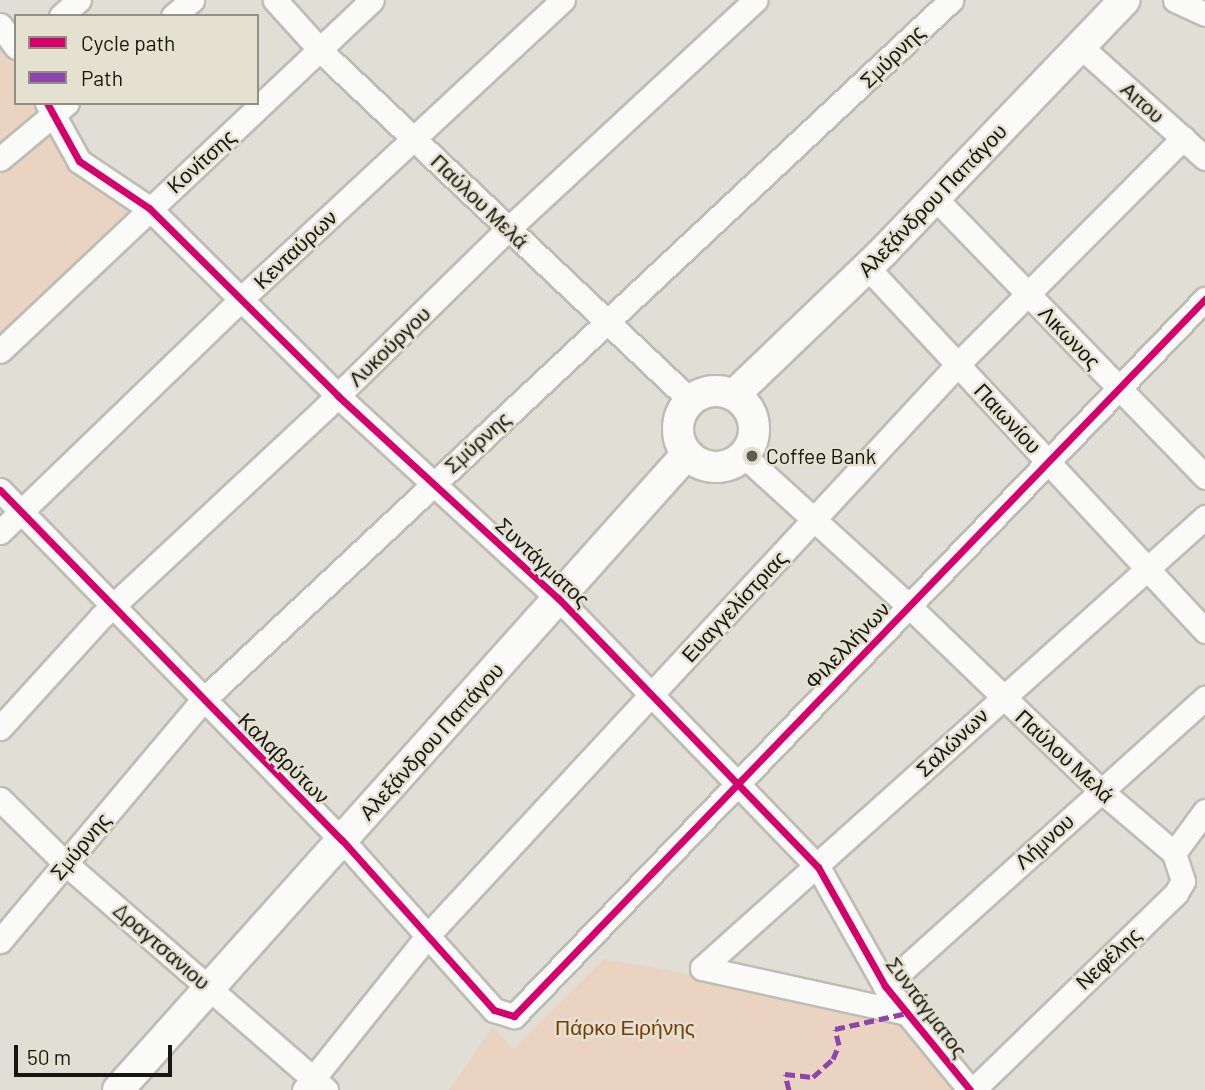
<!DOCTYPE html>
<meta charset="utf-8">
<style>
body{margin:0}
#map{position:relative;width:1205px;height:1090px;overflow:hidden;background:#e0ded5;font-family:Barlow,sans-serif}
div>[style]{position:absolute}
.green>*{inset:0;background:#ead3c0}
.roads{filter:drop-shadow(2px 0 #bdbcb5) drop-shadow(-2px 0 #bdbcb5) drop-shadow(0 2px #bdbcb5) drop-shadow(0 -2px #bdbcb5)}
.minor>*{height:23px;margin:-11.5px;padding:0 11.5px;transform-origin:11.5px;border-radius:11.5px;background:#fafaf9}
.tertiary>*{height:30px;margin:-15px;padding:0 15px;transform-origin:15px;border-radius:15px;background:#fafaf9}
.tertiary>.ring{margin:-15px;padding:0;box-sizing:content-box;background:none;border:30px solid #fafaf9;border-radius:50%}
.quiet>*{height:5px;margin-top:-2.5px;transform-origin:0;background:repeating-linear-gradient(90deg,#8e44ad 0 10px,transparent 0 15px)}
.cycleway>*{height:7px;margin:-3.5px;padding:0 3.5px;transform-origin:3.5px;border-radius:3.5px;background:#d6006c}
.dots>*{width:19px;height:19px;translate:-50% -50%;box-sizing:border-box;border:4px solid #e4e1d1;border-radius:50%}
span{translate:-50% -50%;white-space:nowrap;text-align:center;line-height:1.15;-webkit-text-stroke:5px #e4e1d1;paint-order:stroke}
.street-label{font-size:21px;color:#171610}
.poi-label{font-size:21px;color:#171610}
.left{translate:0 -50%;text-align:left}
.park-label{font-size:21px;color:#773c04}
.legend{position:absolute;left:14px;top:14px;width:245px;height:91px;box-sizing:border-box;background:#e4e1d1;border:2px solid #929084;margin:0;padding:9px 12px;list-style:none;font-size:21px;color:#171610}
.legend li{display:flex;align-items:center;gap:14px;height:35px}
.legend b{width:35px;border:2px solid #929084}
.scale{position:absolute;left:14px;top:1045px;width:158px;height:32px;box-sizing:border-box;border:4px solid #171610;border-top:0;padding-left:9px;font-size:21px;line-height:24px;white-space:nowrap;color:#171610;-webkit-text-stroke:5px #e4e1d1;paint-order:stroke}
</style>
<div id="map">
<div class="green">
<i style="clip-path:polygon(0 36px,16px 60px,16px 103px,39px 103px,137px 210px,0 342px)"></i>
<i style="clip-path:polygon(604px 959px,907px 1013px,954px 1090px,449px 1090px,493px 1027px,513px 1049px)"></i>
</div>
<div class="roads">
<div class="minor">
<i style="left:275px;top:0;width:70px;rotate:47.9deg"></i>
<i style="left:322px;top:52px;width:505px;rotate:43.4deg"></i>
<i style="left:1175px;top:0;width:33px;rotate:25deg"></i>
<i style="left:61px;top:16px;width:24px;rotate:-42deg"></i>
<i style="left:173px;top:16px;width:25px;rotate:-40deg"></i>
<i style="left:0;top:25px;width:27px;rotate:54deg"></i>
<i style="left:1080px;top:46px;width:168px;rotate:41.9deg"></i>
<i style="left:47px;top:103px;width:66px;rotate:61.1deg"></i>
<i style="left:79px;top:161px;width:84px;rotate:33.9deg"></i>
<i style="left:149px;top:208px;width:267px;rotate:44.8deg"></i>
<i style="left:338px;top:396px;width:299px;rotate:42.6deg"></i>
<i style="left:558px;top:598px;width:374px;rotate:46deg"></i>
<i style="left:818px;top:867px;width:137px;rotate:60.6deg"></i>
<i style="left:885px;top:986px;width:134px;rotate:50.7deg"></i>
<i style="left:0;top:159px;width:87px;rotate:-39.9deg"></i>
<i style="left:934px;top:197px;width:390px;rotate:45.9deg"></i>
<i style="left:867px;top:267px;width:497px;rotate:47.1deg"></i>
<i style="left:0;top:351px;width:511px;rotate:-43.34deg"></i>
<i style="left:743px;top:455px;width:224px;rotate:42.3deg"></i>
<i style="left:909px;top:606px;width:265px;rotate:43.9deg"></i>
<i style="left:1100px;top:790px;width:97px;rotate:40.4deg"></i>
<i style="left:0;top:490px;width:489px;rotate:45.7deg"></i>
<i style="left:342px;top:840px;width:228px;rotate:48.2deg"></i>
<i style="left:494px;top:1010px;width:21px;rotate:17deg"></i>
<i style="left:514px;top:1016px;width:996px;rotate:-46.06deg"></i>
<i style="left:0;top:532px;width:337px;rotate:-44deg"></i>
<i style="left:242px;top:298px;width:438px;rotate:-42.9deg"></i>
<i style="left:0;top:728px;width:150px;rotate:-47.7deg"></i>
<i style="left:101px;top:617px;width:308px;rotate:-43deg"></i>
<i style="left:326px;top:407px;width:255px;rotate:-44.4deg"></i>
<i style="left:508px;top:229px;width:337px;rotate:-42.8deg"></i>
<i style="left:0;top:799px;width:91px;rotate:44.6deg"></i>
<i style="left:65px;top:863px;width:346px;rotate:41deg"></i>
<i style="left:0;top:941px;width:314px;rotate:-49.9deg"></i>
<i style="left:202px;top:701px;width:1026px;rotate:-43.1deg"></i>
<i style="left:702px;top:968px;width:676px;rotate:-41.88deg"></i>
<i style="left:702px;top:968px;width:210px;rotate:12.4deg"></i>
<i style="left:885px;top:986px;width:431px;rotate:-42deg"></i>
<i style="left:304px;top:1090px;width:198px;rotate:-51.3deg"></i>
<i style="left:428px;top:935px;width:779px;rotate:-47.13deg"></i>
<i style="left:958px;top:364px;width:319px;rotate:-45.1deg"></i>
<i style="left:973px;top:1090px;width:283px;rotate:-44.1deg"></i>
<i style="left:1176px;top:893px;width:14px;rotate:-60deg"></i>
<i style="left:1183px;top:881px;width:29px;rotate:-108deg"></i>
<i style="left:1174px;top:853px;width:52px;rotate:-53.6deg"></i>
</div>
<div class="tertiary">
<i class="ring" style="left:678px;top:391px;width:46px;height:46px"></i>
<i style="left:734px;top:395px;width:207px;rotate:-43.8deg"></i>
<i style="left:883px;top:252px;width:349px;rotate:-46.2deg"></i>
<i style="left:118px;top:1090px;width:853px;rotate:-48.18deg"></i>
</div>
</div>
<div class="quiet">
<i style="left:789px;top:1090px;width:16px;rotate:-104deg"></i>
<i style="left:785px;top:1074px;width:28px;rotate:6deg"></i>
<i style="left:813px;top:1077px;width:27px;rotate:-42deg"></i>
<i style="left:833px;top:1059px;width:15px;rotate:-67deg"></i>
<i style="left:839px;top:1045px;width:16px;rotate:-104deg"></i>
<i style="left:835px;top:1029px;width:74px;rotate:-12.5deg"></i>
</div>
<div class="cycleway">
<i style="left:47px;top:103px;width:66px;rotate:61.1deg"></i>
<i style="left:79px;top:161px;width:84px;rotate:33.9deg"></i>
<i style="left:149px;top:208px;width:267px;rotate:44.8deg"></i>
<i style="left:338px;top:396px;width:299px;rotate:42.6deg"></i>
<i style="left:558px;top:598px;width:374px;rotate:46deg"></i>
<i style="left:818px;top:867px;width:137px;rotate:60.6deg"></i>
<i style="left:885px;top:986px;width:134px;rotate:50.7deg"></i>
<i style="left:0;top:490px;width:489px;rotate:45.7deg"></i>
<i style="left:342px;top:840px;width:228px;rotate:48.2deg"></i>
<i style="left:494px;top:1010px;width:21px;rotate:17deg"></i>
<i style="left:514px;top:1016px;width:996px;rotate:-46.06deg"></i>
</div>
<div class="dots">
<i style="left:752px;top:456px;background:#5d5c55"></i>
</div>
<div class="street-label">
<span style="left:892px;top:56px;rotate:-44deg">Σμύρνης</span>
<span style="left:1143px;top:102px;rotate:42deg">Αιτου</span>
<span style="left:201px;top:161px;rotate:-42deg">Κονίτσης</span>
<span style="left:932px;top:200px;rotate:-46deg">Αλεξάνδρου Παπάγου</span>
<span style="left:480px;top:201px;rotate:44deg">Παύλου Μελά</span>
<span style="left:295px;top:249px;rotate:-43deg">Κενταύρων</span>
<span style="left:1070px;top:337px;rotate:46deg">Λικωνος</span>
<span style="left:389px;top:346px;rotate:-44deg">Λυκούργου</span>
<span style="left:1008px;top:418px;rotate:47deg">Παιωνίου</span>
<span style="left:477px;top:442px;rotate:-42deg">Σμύρνης</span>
<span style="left:543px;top:562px;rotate:43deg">Συντάγματος</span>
<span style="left:734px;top:606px;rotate:-47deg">Ευαγγελίστριας</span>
<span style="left:847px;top:645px;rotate:-46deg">Φιλελλήνων</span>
<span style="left:431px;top:741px;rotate:-48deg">Αλεξάνδρου Παπάγου</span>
<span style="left:952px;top:742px;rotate:-43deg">Σαλώνων</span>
<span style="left:1065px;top:756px;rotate:43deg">Παύλου Μελά</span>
<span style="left:284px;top:758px;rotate:45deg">Καλαβρύτων</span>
<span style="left:1044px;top:841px;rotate:-42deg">Λήμνου</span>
<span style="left:80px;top:846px;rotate:-50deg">Σμύρνης</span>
<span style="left:162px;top:946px;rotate:41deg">Δραγτσανιου</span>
<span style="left:1108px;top:958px;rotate:-43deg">Νεφέλης</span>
<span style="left:927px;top:1007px;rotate:53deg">Συντάγματος</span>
</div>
<div class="poi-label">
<span class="left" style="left:766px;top:456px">Coffee Bank</span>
</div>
<div class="park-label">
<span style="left:625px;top:1027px">Πάρκο Ειρήνης</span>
</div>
<ul class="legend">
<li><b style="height:9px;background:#d6006c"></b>Cycle path</li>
<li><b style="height:9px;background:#8e44ad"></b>Path</li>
</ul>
<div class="scale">50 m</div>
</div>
